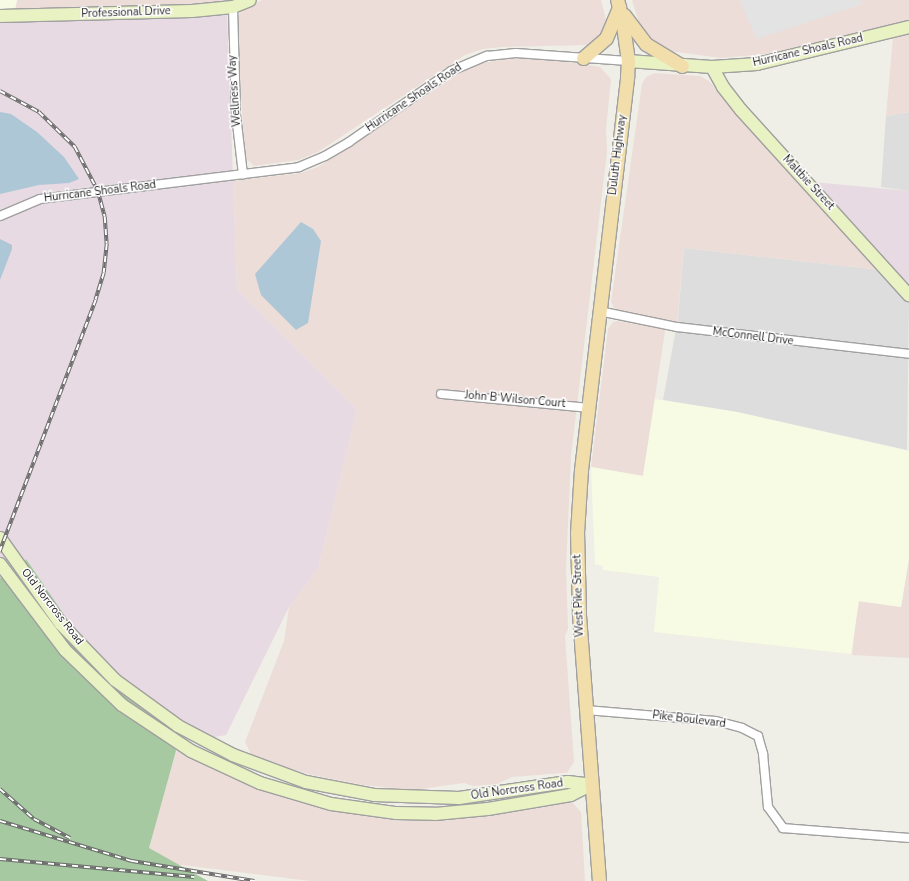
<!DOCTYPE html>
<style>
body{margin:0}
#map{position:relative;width:909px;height:881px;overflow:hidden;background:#efeee7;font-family:"Nunito Sans",sans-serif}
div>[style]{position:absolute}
.residential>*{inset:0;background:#ddd}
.commercial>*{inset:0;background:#edddd8}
.industrial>*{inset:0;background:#e7dae2}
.education>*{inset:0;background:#f8fbe4}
.forest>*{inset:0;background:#a6c9a1}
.parking>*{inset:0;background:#e3e3e3}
.water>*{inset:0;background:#adc7d7}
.roads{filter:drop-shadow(1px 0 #a0a0a0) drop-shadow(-1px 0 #a0a0a0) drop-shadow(0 1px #a0a0a0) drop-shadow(0 -1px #a0a0a0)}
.street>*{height:8px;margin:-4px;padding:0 4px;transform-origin:4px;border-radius:4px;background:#fff}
.secondary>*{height:12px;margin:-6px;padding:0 6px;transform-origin:6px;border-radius:6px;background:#e8f2c2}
.primary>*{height:13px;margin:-6.5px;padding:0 6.5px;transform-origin:6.5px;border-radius:6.5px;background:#f1deaa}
.rail>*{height:3.5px;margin-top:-1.75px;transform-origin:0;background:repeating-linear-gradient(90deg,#fff 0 6px,#6d6d6d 0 12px);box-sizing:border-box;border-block:1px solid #6d6d6d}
span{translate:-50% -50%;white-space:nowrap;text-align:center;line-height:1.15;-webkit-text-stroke:3px #fff;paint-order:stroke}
.street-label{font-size:11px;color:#1f1f1f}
</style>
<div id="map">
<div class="residential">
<i style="clip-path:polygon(909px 112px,909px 191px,881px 187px,886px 116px)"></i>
<i style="clip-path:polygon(684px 248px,880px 270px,909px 303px,907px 450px,737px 412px,663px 400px,678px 318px)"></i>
</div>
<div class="commercial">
<i style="clip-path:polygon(17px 0,236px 0,222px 4px,15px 10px)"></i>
<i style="clip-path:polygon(262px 0,601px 0,607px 23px,603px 34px,591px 45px,502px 47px,483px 49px,465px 55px,318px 152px,298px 160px,254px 166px,245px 157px,236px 19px,243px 9px)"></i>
<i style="clip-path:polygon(632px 0,909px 0,909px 21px,766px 54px,721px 58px,669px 51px,652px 43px,640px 26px)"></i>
<i style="clip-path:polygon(909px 34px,909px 112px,886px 116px,893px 37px)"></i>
<i style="clip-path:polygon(510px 58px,548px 59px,600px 67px,611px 79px,606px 129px,607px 152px,571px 456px,566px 569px,568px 629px,565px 636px,574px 762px,567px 773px,563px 773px,512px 777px,497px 784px,473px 786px,464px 783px,413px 790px,363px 785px,312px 775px,270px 763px,251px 754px,245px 742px,284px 641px,289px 607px,318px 569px,357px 409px,237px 289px,233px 181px,301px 173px,318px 167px,458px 74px,479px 64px)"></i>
<i style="clip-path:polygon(655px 73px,700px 76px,709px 81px,880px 270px,684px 248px,677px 324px,615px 309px,611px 302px,642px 84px,646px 77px)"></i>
<i style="clip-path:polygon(618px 321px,664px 329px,665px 331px,643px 476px,591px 467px,608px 329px,613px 322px)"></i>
<i style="clip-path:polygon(909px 558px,909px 658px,852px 655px,858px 601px,901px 607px)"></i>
<i style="clip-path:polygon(177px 750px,263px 791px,321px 806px,376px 814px,572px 802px,581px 812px,585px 881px,310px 881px,142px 860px)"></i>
</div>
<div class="industrial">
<i style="clip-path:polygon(227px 13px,237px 289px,357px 409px,318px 569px,289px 607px,226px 735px,215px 737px,167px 723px,0 610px,0 20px)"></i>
<i style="clip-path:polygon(813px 182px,909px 191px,909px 287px)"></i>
</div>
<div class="education">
<i style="clip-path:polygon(0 0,17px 0,13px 19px,0 20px)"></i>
<i style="clip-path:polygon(655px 399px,737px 412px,909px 451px,909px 558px,901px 607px,859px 601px,851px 654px,654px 632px,659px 577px,603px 570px,603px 566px,595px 564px,591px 467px,643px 476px)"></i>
</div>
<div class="forest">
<i style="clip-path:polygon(26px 559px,110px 682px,167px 723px,176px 751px,149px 848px,208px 881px,0 881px,0 578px,20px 572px)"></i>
</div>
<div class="parking">
<i style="clip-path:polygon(739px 0,861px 0,863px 4px,757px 39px)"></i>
</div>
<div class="water">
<i style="clip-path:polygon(0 112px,11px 114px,37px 132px,64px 157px,79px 179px,69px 183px,39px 185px,0 194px)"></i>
<i style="clip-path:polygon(301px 222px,313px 229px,321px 241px,308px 323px,296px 330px,261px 295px,255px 274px)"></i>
<i style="clip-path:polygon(0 239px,12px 245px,12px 249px,0 280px)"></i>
</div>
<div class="roads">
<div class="street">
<i style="left:233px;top:7px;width:108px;rotate:88.4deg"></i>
<i style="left:236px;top:115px;width:60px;rotate:83.3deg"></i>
<i style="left:0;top:216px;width:43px;rotate:-23deg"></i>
<i style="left:40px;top:199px;width:261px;rotate:-7deg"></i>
<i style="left:299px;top:167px;width:28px;rotate:-23deg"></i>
<i style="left:325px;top:156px;width:28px;rotate:-30deg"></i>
<i style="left:349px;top:142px;width:124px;rotate:-34.8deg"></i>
<i style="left:451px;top:71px;width:39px;rotate:-23deg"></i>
<i style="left:487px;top:56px;width:29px;rotate:-6deg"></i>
<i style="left:516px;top:53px;width:112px;rotate:4.1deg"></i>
<i style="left:599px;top:311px;width:80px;rotate:11.6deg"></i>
<i style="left:677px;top:327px;width:234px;rotate:6.6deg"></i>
<i style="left:441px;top:394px;width:148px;rotate:5.4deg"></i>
<i style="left:586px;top:710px;width:130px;rotate:4.8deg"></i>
<i style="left:716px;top:721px;width:27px;rotate:15deg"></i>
<i style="left:742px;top:728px;width:18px;rotate:27deg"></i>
<i style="left:758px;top:736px;width:19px;rotate:74deg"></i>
<i style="left:763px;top:754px;width:53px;rotate:84.6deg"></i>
<i style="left:768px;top:807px;width:26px;rotate:54deg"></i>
<i style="left:783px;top:828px;width:126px;rotate:4.5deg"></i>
</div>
<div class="secondary">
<i style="left:0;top:16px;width:192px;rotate:-1.5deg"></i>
<i style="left:192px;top:11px;width:41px;rotate:-5.6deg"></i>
<i style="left:233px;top:7px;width:18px;rotate:-22deg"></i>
<i style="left:628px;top:61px;width:84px;rotate:4.1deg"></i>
<i style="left:712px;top:67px;width:45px;rotate:-3.8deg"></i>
<i style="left:757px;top:64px;width:156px;rotate:-13.7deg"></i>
<i style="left:712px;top:67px;width:23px;rotate:61deg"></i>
<i style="left:723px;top:87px;width:29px;rotate:52deg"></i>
<i style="left:741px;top:110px;width:250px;rotate:47.8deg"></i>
<i style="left:0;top:538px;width:105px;rotate:54.7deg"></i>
<i style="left:61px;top:624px;width:78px;rotate:46deg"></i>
<i style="left:115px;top:680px;width:78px;rotate:36.1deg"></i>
<i style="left:178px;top:726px;width:62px;rotate:27.8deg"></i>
<i style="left:233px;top:755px;width:78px;rotate:20.3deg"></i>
<i style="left:306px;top:782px;width:69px;rotate:10.8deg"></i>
<i style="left:374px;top:795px;width:85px;rotate:2deg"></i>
<i style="left:459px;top:798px;width:110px;rotate:-8.4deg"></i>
<i style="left:568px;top:782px;width:23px;rotate:7deg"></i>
<i style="left:0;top:564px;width:108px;rotate:52.9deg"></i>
<i style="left:65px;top:650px;width:79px;rotate:44deg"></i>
<i style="left:122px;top:705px;width:83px;rotate:33.7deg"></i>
<i style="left:191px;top:751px;width:76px;rotate:24.9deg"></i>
<i style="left:260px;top:783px;width:74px;rotate:16.5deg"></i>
<i style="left:331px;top:804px;width:66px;rotate:7.9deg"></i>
<i style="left:396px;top:813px;width:39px;rotate:1deg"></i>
<i style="left:435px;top:814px;width:53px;rotate:-5.4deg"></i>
<i style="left:488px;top:809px;width:84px;rotate:-9.6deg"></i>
<i style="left:571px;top:795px;width:22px;rotate:-27deg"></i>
</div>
<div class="primary">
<i style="left:624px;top:15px;width:36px;rotate:53deg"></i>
<i style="left:646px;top:44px;width:42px;rotate:31.4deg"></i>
<i style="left:583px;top:58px;width:30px;rotate:-41deg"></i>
<i style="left:606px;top:38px;width:34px;rotate:-67deg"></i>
<i style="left:599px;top:881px;width:269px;rotate:-94.3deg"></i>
<i style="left:579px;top:613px;width:80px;rotate:-91.4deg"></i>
<i style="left:577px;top:533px;width:63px;rotate:-86.4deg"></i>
<i style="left:581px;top:470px;width:397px;rotate:-83.3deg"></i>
<i style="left:627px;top:76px;width:15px;rotate:-86deg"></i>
<i style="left:628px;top:61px;width:36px;rotate:-98deg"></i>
<i style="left:623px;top:25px;width:26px;rotate:-103deg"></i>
</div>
</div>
<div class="rail">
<i style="left:0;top:91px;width:44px;rotate:28.3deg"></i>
<i style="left:39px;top:112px;width:50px;rotate:44.2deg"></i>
<i style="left:75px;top:147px;width:50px;rotate:62.4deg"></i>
<i style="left:98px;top:191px;width:27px;rotate:75deg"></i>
<i style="left:105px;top:217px;width:27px;rotate:86deg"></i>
<i style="left:107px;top:244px;width:29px;rotate:96deg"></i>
<i style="left:104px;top:273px;width:28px;rotate:107deg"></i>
<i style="left:96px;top:300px;width:270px;rotate:110.9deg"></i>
<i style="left:0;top:789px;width:45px;rotate:41.4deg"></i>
<i style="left:34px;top:819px;width:41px;rotate:27.8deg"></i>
<i style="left:0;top:821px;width:138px;rotate:16.9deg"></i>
<i style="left:132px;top:861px;width:124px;rotate:9.3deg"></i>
<i style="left:0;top:859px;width:195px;rotate:5.3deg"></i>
</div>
<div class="street-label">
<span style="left:126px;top:13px;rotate:-2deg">Professional Drive</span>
<span style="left:808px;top:51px;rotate:-13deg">Hurricane Shoals Road</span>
<span style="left:235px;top:91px;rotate:-94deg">Wellness Way</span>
<span style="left:414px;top:98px;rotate:-34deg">Hurricane Shoals Road</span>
<span style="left:618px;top:155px;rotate:-83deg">Duluth Highway</span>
<span style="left:808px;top:183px;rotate:47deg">Maltbie Street</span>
<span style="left:100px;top:192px;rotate:-7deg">Hurricane Shoals Road</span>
<span style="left:753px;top:337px;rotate:7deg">McConnell Drive</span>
<span style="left:515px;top:400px;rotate:5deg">John B Wilson Court</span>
<span style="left:579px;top:596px;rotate:-92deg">West Pike Street</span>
<span style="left:52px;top:607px;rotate:52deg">Old Norcross Road</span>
<span style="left:689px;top:720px;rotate:7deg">Pike Boulevard</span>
<span style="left:517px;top:790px;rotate:-8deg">Old Norcross Road</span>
</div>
</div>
